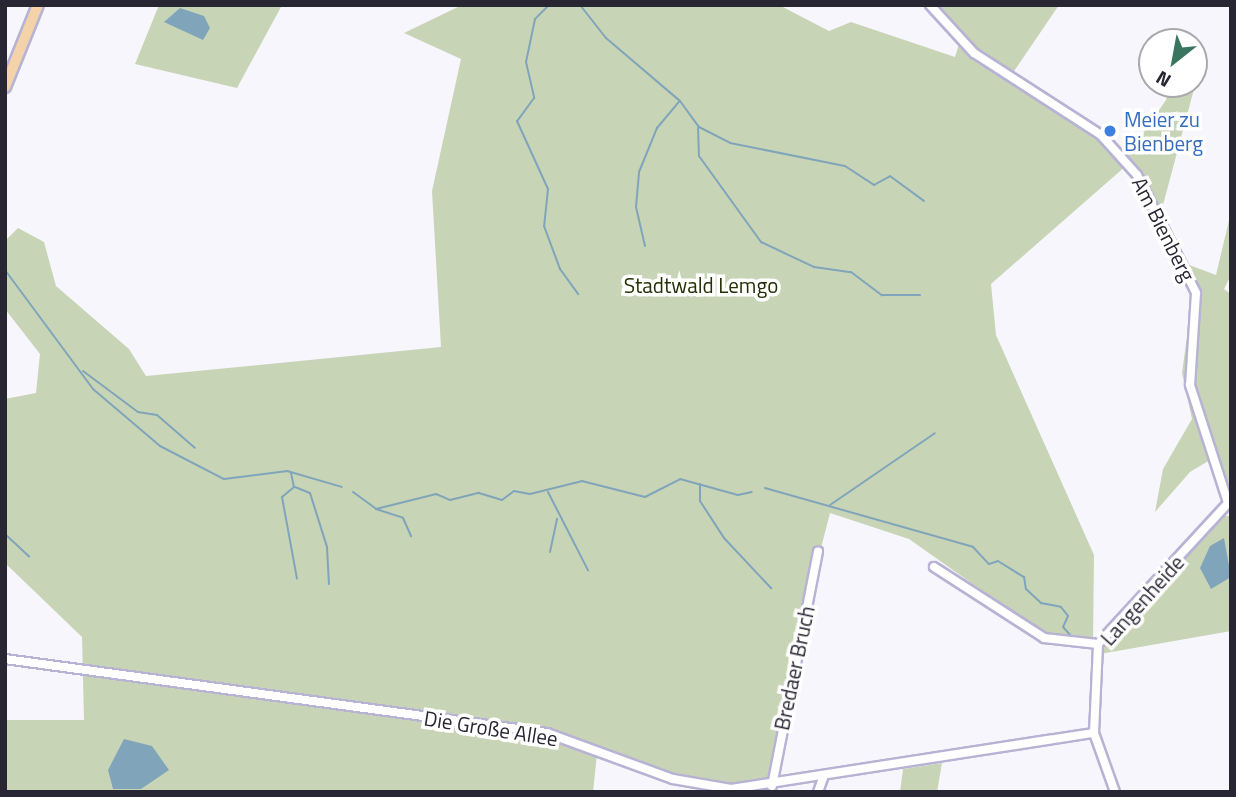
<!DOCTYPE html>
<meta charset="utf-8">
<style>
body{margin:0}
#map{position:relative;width:1236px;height:797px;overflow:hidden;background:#f7f6fd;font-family:"Titillium Web",sans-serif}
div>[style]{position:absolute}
.green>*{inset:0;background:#c8d4b6}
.water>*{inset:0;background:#80a5bb}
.stream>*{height:2px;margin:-1px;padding:0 1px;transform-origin:1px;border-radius:1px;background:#80a5bb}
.roads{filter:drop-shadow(2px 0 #b7b3d4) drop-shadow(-2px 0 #b7b3d4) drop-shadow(0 2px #b7b3d4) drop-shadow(0 -2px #b7b3d4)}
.minor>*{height:8px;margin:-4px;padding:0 4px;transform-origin:4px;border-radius:4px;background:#fff}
.major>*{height:10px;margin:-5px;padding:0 5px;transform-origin:5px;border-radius:5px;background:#f4d3aa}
.dots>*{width:19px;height:19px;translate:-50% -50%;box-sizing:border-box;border:4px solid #fff;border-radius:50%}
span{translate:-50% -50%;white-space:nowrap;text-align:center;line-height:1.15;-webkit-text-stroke:7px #fff;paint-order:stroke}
.shop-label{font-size:21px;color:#366cbe}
.left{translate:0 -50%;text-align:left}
.street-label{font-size:21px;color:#282633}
.park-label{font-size:21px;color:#233005}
.frame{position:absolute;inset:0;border:7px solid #282633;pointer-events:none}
.north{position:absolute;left:1138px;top:28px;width:70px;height:70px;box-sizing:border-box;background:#fff;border:2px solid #a9a8ad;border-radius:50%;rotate:211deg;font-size:19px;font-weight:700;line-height:28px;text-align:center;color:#282633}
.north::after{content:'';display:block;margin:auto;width:24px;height:32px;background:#3a755f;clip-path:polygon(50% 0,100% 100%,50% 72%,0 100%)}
</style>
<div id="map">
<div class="green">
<i style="clip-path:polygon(159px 5px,274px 5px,281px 7px,237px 88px,135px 64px)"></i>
<i style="clip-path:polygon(462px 5px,779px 5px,829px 31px,851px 22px,955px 57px,959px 44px,1102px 140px,1127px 165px,991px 284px,996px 335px,1094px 555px,1093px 642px,1045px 635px,909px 539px,830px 513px,786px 684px,771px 781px,751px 787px,698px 783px,597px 754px,593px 792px,5px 792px,5px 720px,84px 720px,82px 637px,5px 563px,5px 399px,36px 393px,40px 354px,5px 309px,5px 241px,18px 228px,44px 242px,56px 286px,129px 349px,146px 376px,441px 347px,432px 191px,461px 59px,404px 33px)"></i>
<i style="clip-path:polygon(934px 5px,1059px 5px,1012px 74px,975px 52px)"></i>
<i style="clip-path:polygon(1170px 84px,1194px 89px,1163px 205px,1154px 208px,1127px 157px,1166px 100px)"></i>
<i style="clip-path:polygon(1231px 212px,1231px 275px,1224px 289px,1231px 294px,1231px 496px,1206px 428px,1199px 425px,1210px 460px,1190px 472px,1155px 512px,1163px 469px,1192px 419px,1182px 373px,1192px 300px,1198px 298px,1184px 263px,1216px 275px)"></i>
<i style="clip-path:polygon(1224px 516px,1231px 516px,1231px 631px,1100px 654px,1103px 644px)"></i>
<i style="clip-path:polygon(942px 763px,937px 792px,900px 792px,903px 769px)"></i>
</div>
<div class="water">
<i style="clip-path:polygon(180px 8px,204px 16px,210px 28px,203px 40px,164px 22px)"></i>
<i style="clip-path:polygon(1224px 538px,1231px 577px,1211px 589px,1200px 568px,1210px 546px)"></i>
<i style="clip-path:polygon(124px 739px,152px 746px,169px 770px,141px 789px,113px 789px,108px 770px)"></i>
</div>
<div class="stream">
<i style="left:549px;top:5px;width:20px;rotate:135deg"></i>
<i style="left:535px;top:19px;width:44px;rotate:101.8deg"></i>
<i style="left:526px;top:62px;width:37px;rotate:77deg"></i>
<i style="left:534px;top:98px;width:29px;rotate:126deg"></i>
<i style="left:517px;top:121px;width:75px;rotate:65.5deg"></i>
<i style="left:548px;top:189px;width:37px;rotate:96deg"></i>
<i style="left:544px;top:226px;width:46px;rotate:69.6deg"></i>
<i style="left:560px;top:269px;width:31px;rotate:54deg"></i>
<i style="left:580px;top:5px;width:42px;rotate:51.8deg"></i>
<i style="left:606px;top:38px;width:97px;rotate:40.4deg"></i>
<i style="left:680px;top:101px;width:32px;rotate:54deg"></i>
<i style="left:699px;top:127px;width:35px;rotate:27deg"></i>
<i style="left:730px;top:143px;width:117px;rotate:11.3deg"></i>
<i style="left:845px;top:166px;width:35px;rotate:33deg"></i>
<i style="left:874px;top:185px;width:18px;rotate:-29deg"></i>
<i style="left:890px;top:176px;width:42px;rotate:36.3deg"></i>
<i style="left:698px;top:128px;width:28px;rotate:88deg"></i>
<i style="left:699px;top:156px;width:106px;rotate:54.2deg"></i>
<i style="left:761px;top:242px;width:59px;rotate:25.3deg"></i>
<i style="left:814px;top:267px;width:37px;rotate:8deg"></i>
<i style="left:851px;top:272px;width:39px;rotate:37deg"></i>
<i style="left:882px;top:295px;width:38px"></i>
<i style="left:645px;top:246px;width:40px;rotate:-103deg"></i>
<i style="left:636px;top:207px;width:35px;rotate:-85deg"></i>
<i style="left:639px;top:172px;width:48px;rotate:-67.8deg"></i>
<i style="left:657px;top:128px;width:35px;rotate:-50deg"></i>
<i style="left:5px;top:270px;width:148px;rotate:53.5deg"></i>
<i style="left:93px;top:389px;width:88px;rotate:40.4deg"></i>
<i style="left:160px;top:446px;width:72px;rotate:27.3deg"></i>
<i style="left:224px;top:479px;width:64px;rotate:-7.2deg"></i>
<i style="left:287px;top:471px;width:57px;rotate:16.2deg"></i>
<i style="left:83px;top:371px;width:69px;rotate:36.7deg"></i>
<i style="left:138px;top:412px;width:19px;rotate:9deg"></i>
<i style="left:157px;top:415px;width:50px;rotate:41deg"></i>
<i style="left:291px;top:473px;width:14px;rotate:78deg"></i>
<i style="left:294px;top:487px;width:16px;rotate:140deg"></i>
<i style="left:282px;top:497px;width:83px;rotate:79.6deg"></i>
<i style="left:700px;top:484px;width:17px;rotate:90deg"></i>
<i style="left:700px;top:501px;width:44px;rotate:57deg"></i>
<i style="left:724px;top:538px;width:69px;rotate:46.8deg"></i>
<i style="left:295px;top:487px;width:16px;rotate:22deg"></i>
<i style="left:310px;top:493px;width:57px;rotate:72.5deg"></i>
<i style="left:327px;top:547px;width:37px;rotate:87deg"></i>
<i style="left:765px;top:488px;width:216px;rotate:15.8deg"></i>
<i style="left:973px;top:547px;width:23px;rotate:47deg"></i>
<i style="left:989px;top:564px;width:9px;rotate:-18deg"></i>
<i style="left:998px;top:561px;width:31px;rotate:32deg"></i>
<i style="left:1024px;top:577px;width:12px;rotate:81deg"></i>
<i style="left:1026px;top:589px;width:21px;rotate:43deg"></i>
<i style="left:1041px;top:603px;width:20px;rotate:11deg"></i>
<i style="left:1061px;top:607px;width:11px;rotate:52deg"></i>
<i style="left:1068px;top:616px;width:12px;rotate:114deg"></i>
<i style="left:1063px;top:627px;width:13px;rotate:48deg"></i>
<i style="left:353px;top:492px;width:29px;rotate:36deg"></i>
<i style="left:376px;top:509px;width:62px;rotate:-14deg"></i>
<i style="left:436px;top:494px;width:15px;rotate:23deg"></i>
<i style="left:450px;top:500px;width:30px;rotate:-14deg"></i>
<i style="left:479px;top:493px;width:24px;rotate:17deg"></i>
<i style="left:502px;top:500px;width:15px;rotate:-37deg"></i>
<i style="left:514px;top:491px;width:16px;rotate:11deg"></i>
<i style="left:530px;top:494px;width:54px;rotate:-14deg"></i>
<i style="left:582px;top:481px;width:65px;rotate:14.3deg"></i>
<i style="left:645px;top:497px;width:39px;rotate:-27deg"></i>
<i style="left:680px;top:479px;width:60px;rotate:15.4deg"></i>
<i style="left:738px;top:495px;width:14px;rotate:-12deg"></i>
<i style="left:548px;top:492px;width:88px;rotate:62.9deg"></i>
<i style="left:830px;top:505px;width:127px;rotate:-34.4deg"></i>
<i style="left:376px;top:509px;width:28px;rotate:18deg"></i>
<i style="left:403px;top:518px;width:20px;rotate:66deg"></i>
<i style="left:5px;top:534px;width:33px;rotate:43deg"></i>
<i style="left:550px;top:552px;width:34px;rotate:-78deg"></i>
</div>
<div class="roads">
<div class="minor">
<i style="left:930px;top:5px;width:65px;rotate:47.5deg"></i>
<i style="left:974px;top:53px;width:151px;rotate:32.8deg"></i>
<i style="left:1101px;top:135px;width:54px;rotate:48deg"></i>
<i style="left:1137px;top:175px;width:132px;rotate:63.4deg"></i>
<i style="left:1196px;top:293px;width:92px;rotate:93.7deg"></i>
<i style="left:1190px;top:385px;width:124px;rotate:72.1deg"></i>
<i style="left:934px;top:567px;width:131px;rotate:32.8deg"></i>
<i style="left:1044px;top:638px;width:54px;rotate:6.3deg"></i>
<i style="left:5px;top:659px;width:547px;rotate:7.77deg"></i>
<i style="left:547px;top:733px;width:134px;rotate:20.1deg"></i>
<i style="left:673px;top:779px;width:59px;rotate:9.8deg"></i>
<i style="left:731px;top:789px;width:367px;rotate:-8.8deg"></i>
<i style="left:772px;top:786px;width:239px;rotate:-78.9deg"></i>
<i style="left:818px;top:792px;width:15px;rotate:-70deg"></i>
<i style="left:1115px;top:792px;width:63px;rotate:-109.6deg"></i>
<i style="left:1094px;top:733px;width:89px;rotate:-87.4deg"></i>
<i style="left:1098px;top:644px;width:192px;rotate:-47.3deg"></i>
</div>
<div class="major">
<i style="left:5px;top:87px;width:88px;rotate:-68.1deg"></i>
</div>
</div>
<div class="dots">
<i style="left:1110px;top:131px;background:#3f7fe0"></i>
</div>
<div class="shop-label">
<span class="left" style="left:1124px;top:131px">Meier zu<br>Bienberg</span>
</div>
<div class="street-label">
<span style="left:1164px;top:229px;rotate:63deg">Am Bienberg</span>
<span style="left:1142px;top:600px;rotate:-48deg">Langenheide</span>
<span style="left:794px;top:668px;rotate:-78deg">Bredaer Bruch</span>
<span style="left:491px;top:728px;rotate:9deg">Die Große Allee</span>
</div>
<div class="park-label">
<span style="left:701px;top:285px">Stadtwald Lemgo</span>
</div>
<div class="frame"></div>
<div class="north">N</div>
</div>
